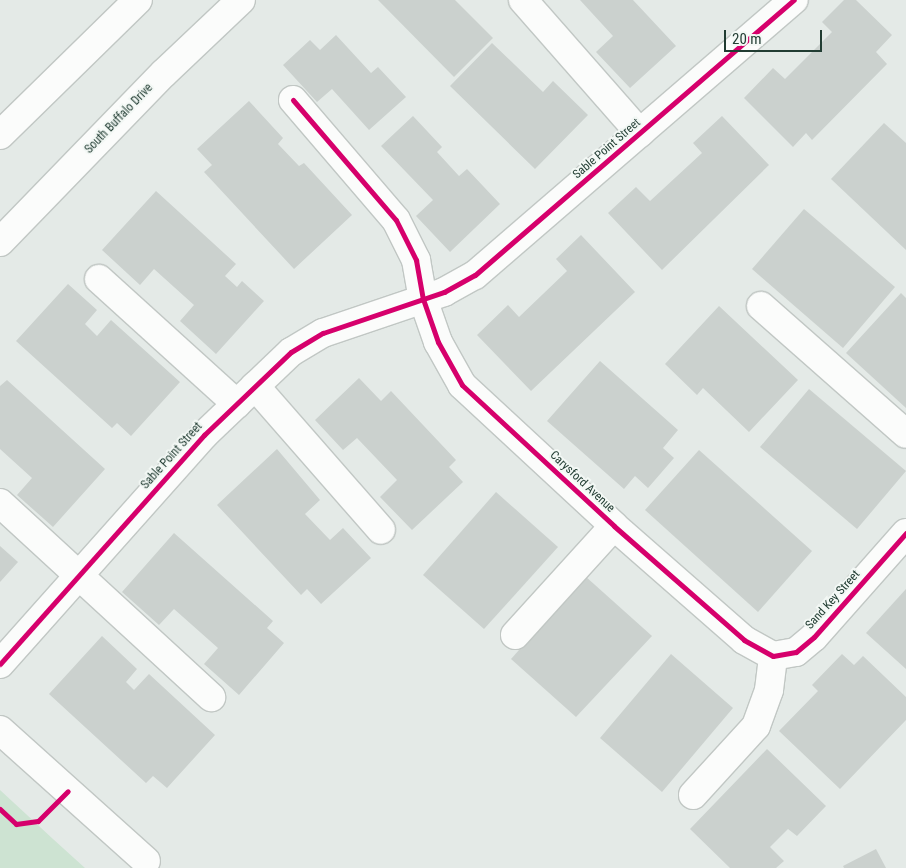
<!DOCTYPE html>
<style>
body{margin:0}
#map{position:relative;width:906px;height:868px;overflow:hidden;background:#e4eae7;font-family:"Roboto Condensed",sans-serif}
div>[style]{position:absolute}
.green>*{inset:0;background:#cde3d2}
.building>*{inset:0;background:#cbd1ce}
.roads{filter:drop-shadow(1px 0 #c1c7c4) drop-shadow(-1px 0 #c1c7c4) drop-shadow(0 1px #c1c7c4) drop-shadow(0 -1px #c1c7c4)}
.minor>*{height:28px;margin:-14px;padding:0 14px;transform-origin:14px;border-radius:14px;background:#fbfcfb}
.secondary>*{height:28px;margin:-14px;padding:0 14px;transform-origin:14px;border-radius:14px;background:#fbfcfb}
.cycleway>*{height:5px;margin:-2.5px;padding:0 2.5px;transform-origin:2.5px;border-radius:2.5px;background:#d6006c}
span{translate:-50% -50%;white-space:nowrap;text-align:center;line-height:1.15;-webkit-text-stroke:4px #f3f8f5;paint-order:stroke}
.street-label{font-size:12px;color:#223d33}
.scale{position:absolute;left:724px;top:30px;width:98px;height:22px;box-sizing:border-box;border:2px solid #223d33;border-top:0;padding-left:6px;font-size:15px;line-height:18px;white-space:nowrap;color:#223d33;-webkit-text-stroke:4px #f3f8f5;paint-order:stroke}
</style>
<div id="map">
<div class="green">
<i style="clip-path:polygon(0 790px,53px 839px,85px 868px,0 868px)"></i>
</div>
<div class="building">
<i style="clip-path:polygon(378px 0,455px 0,493px 38px,454px 77px)"></i>
<i style="clip-path:polygon(580px 0,633px 0,676px 46px,630px 88px,596px 52px,613px 36px)"></i>
<i style="clip-path:polygon(844px 0,856px 0,892px 35px,876px 52px,887px 64px,812px 140px,806px 133px,793px 147px,744px 98px,773px 68px,785px 79px,832px 32px,822px 22px)"></i>
<i style="clip-path:polygon(336px 35px,371px 73px,378px 67px,406px 97px,369px 130px,332px 89px,317px 102px,283px 65px,310px 40px,320px 50px)"></i>
<i style="clip-path:polygon(492px 43px,543px 92px,553px 81px,588px 115px,535px 169px,450px 86px)"></i>
<i style="clip-path:polygon(249px 101px,283px 138px,278px 144px,299px 166px,304px 163px,352px 215px,294px 269px,204px 172px,212px 165px,197px 149px)"></i>
<i style="clip-path:polygon(413px 116px,442px 147px,437px 152px,459px 176px,467px 169px,500px 204px,450px 252px,416px 216px,433px 200px,381px 146px)"></i>
<i style="clip-path:polygon(722px 116px,769px 165px,662px 270px,608px 213px,636px 187px,650px 201px,702px 153px,693px 143px)"></i>
<i style="clip-path:polygon(884px 123px,906px 143px,906px 250px,831px 179px)"></i>
<i style="clip-path:polygon(156px 191px,236px 264px,225px 276px,237px 287px,242px 281px,264px 301px,216px 354px,180px 321px,194px 305px,154px 269px,140px 285px,102px 250px)"></i>
<i style="clip-path:polygon(804px 209px,895px 287px,843px 348px,752px 269px)"></i>
<i style="clip-path:polygon(581px 235px,635px 292px,531px 391px,477px 335px,508px 305px,519px 317px,567px 271px,556px 259px)"></i>
<i style="clip-path:polygon(68px 284px,97px 310px,85px 324px,97px 336px,111px 320px,180px 382px,131px 436px,117px 423px,112px 428px,16px 341px)"></i>
<i style="clip-path:polygon(901px 293px,906px 298px,906px 408px,846px 353px)"></i>
<i style="clip-path:polygon(719px 306px,798px 380px,749px 432px,703px 388px,697px 395px,665px 364px)"></i>
<i style="clip-path:polygon(600px 361px,678px 430px,663px 448px,674px 458px,648px 488px,635px 476px,624px 489px,547px 421px)"></i>
<i style="clip-path:polygon(359px 378px,381px 401px,391px 391px,456px 460px,449px 467px,463px 482px,412px 530px,380px 497px,397px 480px,357px 438px,343px 450px,315px 420px)"></i>
<i style="clip-path:polygon(7px 380px,105px 469px,53px 527px,17px 495px,32px 478px,0 449px,0 386px)"></i>
<i style="clip-path:polygon(809px 389px,906px 471px,857px 529px,760px 447px)"></i>
<i style="clip-path:polygon(277px 449px,320px 500px,305px 514px,330px 540px,343px 528px,371px 558px,321px 604px,307px 589px,301px 595px,217px 505px)"></i>
<i style="clip-path:polygon(699px 450px,812px 551px,758px 612px,645px 510px)"></i>
<i style="clip-path:polygon(496px 492px,558px 547px,484px 629px,423px 575px)"></i>
<i style="clip-path:polygon(174px 533px,273px 621px,267px 628px,284px 643px,239px 695px,204px 664px,218px 648px,174px 609px,159px 625px,122px 592px)"></i>
<i style="clip-path:polygon(0 546px,18px 562px,0 582px)"></i>
<i style="clip-path:polygon(585px 576px,652px 636px,576px 717px,511px 659px)"></i>
<i style="clip-path:polygon(906px 589px,906px 669px,866px 633px)"></i>
<i style="clip-path:polygon(102px 636px,137px 669px,126px 682px,134px 690px,149px 674px,215px 735px,167px 788px,153px 776px,146px 783px,49px 694px)"></i>
<i style="clip-path:polygon(671px 654px,733px 708px,662px 792px,600px 738px)"></i>
<i style="clip-path:polygon(842px 654px,854px 665px,863px 656px,906px 697px,906px 720px,840px 789px,779px 731px,818px 691px,812px 685px)"></i>
<i style="clip-path:polygon(767px 749px,826px 806px,797px 836px,788px 829px,770px 847px,784px 861px,776px 868px,730px 868px,690px 829px)"></i>
<i style="clip-path:polygon(876px 849px,886px 868px,844px 868px,843px 866px)"></i>
</div>
<div class="roads">
<div class="minor">
<i style="left:523px;top:0;width:177px;rotate:48.7deg"></i>
<i style="left:293px;top:100px;width:158px;rotate:49.4deg"></i>
<i style="left:396px;top:220px;width:45px;rotate:63.4deg"></i>
<i style="left:416px;top:260px;width:40px;rotate:80deg"></i>
<i style="left:423px;top:299px;width:46px;rotate:70.8deg"></i>
<i style="left:438px;top:342px;width:49px;rotate:60.8deg"></i>
<i style="left:462px;top:385px;width:207px;rotate:42.8deg"></i>
<i style="left:614px;top:526px;width:173px;rotate:41.2deg"></i>
<i style="left:744px;top:640px;width:33px;rotate:29deg"></i>
<i style="left:773px;top:656px;width:23px;rotate:-10deg"></i>
<i style="left:796px;top:652px;width:23px;rotate:-40deg"></i>
<i style="left:814px;top:637px;width:139px;rotate:-48.5deg"></i>
<i style="left:99px;top:279px;width:186px;rotate:42.2deg"></i>
<i style="left:761px;top:306px;width:193px;rotate:41.4deg"></i>
<i style="left:255px;top:386px;width:191px;rotate:48.8deg"></i>
<i style="left:0;top:503px;width:287px;rotate:42.6deg"></i>
<i style="left:515px;top:635px;width:147px;rotate:-47.8deg"></i>
<i style="left:0;top:664px;width:307px;rotate:-48.3deg"></i>
<i style="left:204px;top:435px;width:120px;rotate:-43.7deg"></i>
<i style="left:291px;top:352px;width:37px;rotate:-31deg"></i>
<i style="left:323px;top:333px;width:128px;rotate:-18.7deg"></i>
<i style="left:444px;top:292px;width:35px;rotate:-29deg"></i>
<i style="left:475px;top:275px;width:421px;rotate:-40.8deg"></i>
<i style="left:0;top:730px;width:196px;rotate:41.9deg"></i>
<i style="left:693px;top:795px;width:93px;rotate:-47.6deg"></i>
<i style="left:756px;top:726px;width:38px;rotate:-70deg"></i>
<i style="left:769px;top:690px;width:34px;rotate:-83deg"></i>
</div>
<div class="secondary">
<i style="left:0;top:135px;width:193px;rotate:-44.4deg"></i>
<i style="left:0;top:242px;width:235px;rotate:-45.9deg"></i>
<i style="left:164px;top:73px;width:106px;rotate:-43.5deg"></i>
</div>
</div>
<div class="cycleway">
<i style="left:293px;top:100px;width:158px;rotate:49.4deg"></i>
<i style="left:396px;top:220px;width:45px;rotate:63.4deg"></i>
<i style="left:416px;top:260px;width:40px;rotate:80deg"></i>
<i style="left:423px;top:299px;width:46px;rotate:70.8deg"></i>
<i style="left:438px;top:342px;width:49px;rotate:60.8deg"></i>
<i style="left:462px;top:385px;width:207px;rotate:42.8deg"></i>
<i style="left:614px;top:526px;width:173px;rotate:41.2deg"></i>
<i style="left:744px;top:640px;width:33px;rotate:29deg"></i>
<i style="left:773px;top:656px;width:23px;rotate:-10deg"></i>
<i style="left:796px;top:652px;width:23px;rotate:-40deg"></i>
<i style="left:814px;top:637px;width:139px;rotate:-48.5deg"></i>
<i style="left:0;top:664px;width:307px;rotate:-48.3deg"></i>
<i style="left:204px;top:435px;width:120px;rotate:-43.7deg"></i>
<i style="left:291px;top:352px;width:37px;rotate:-31deg"></i>
<i style="left:323px;top:333px;width:128px;rotate:-18.7deg"></i>
<i style="left:444px;top:292px;width:35px;rotate:-29deg"></i>
<i style="left:475px;top:275px;width:421px;rotate:-40.8deg"></i>
<i style="left:0;top:809px;width:22px;rotate:43deg"></i>
<i style="left:16px;top:824px;width:22px;rotate:-8deg"></i>
<i style="left:38px;top:821px;width:42px;rotate:-45deg"></i>
</div>
<div class="street-label">
<span style="left:119px;top:119px;rotate:-46deg">South Buffalo Drive</span>
<span style="left:607px;top:149px;rotate:-41deg">Sable Point Street</span>
<span style="left:172px;top:456px;rotate:-48deg">Sable Point Street</span>
<span style="left:582px;top:482px;rotate:43deg">Carysford Avenue</span>
<span style="left:833px;top:600px;rotate:-48deg">Sand Key Street</span>
</div>
<div class="scale">20 m</div>
</div>
